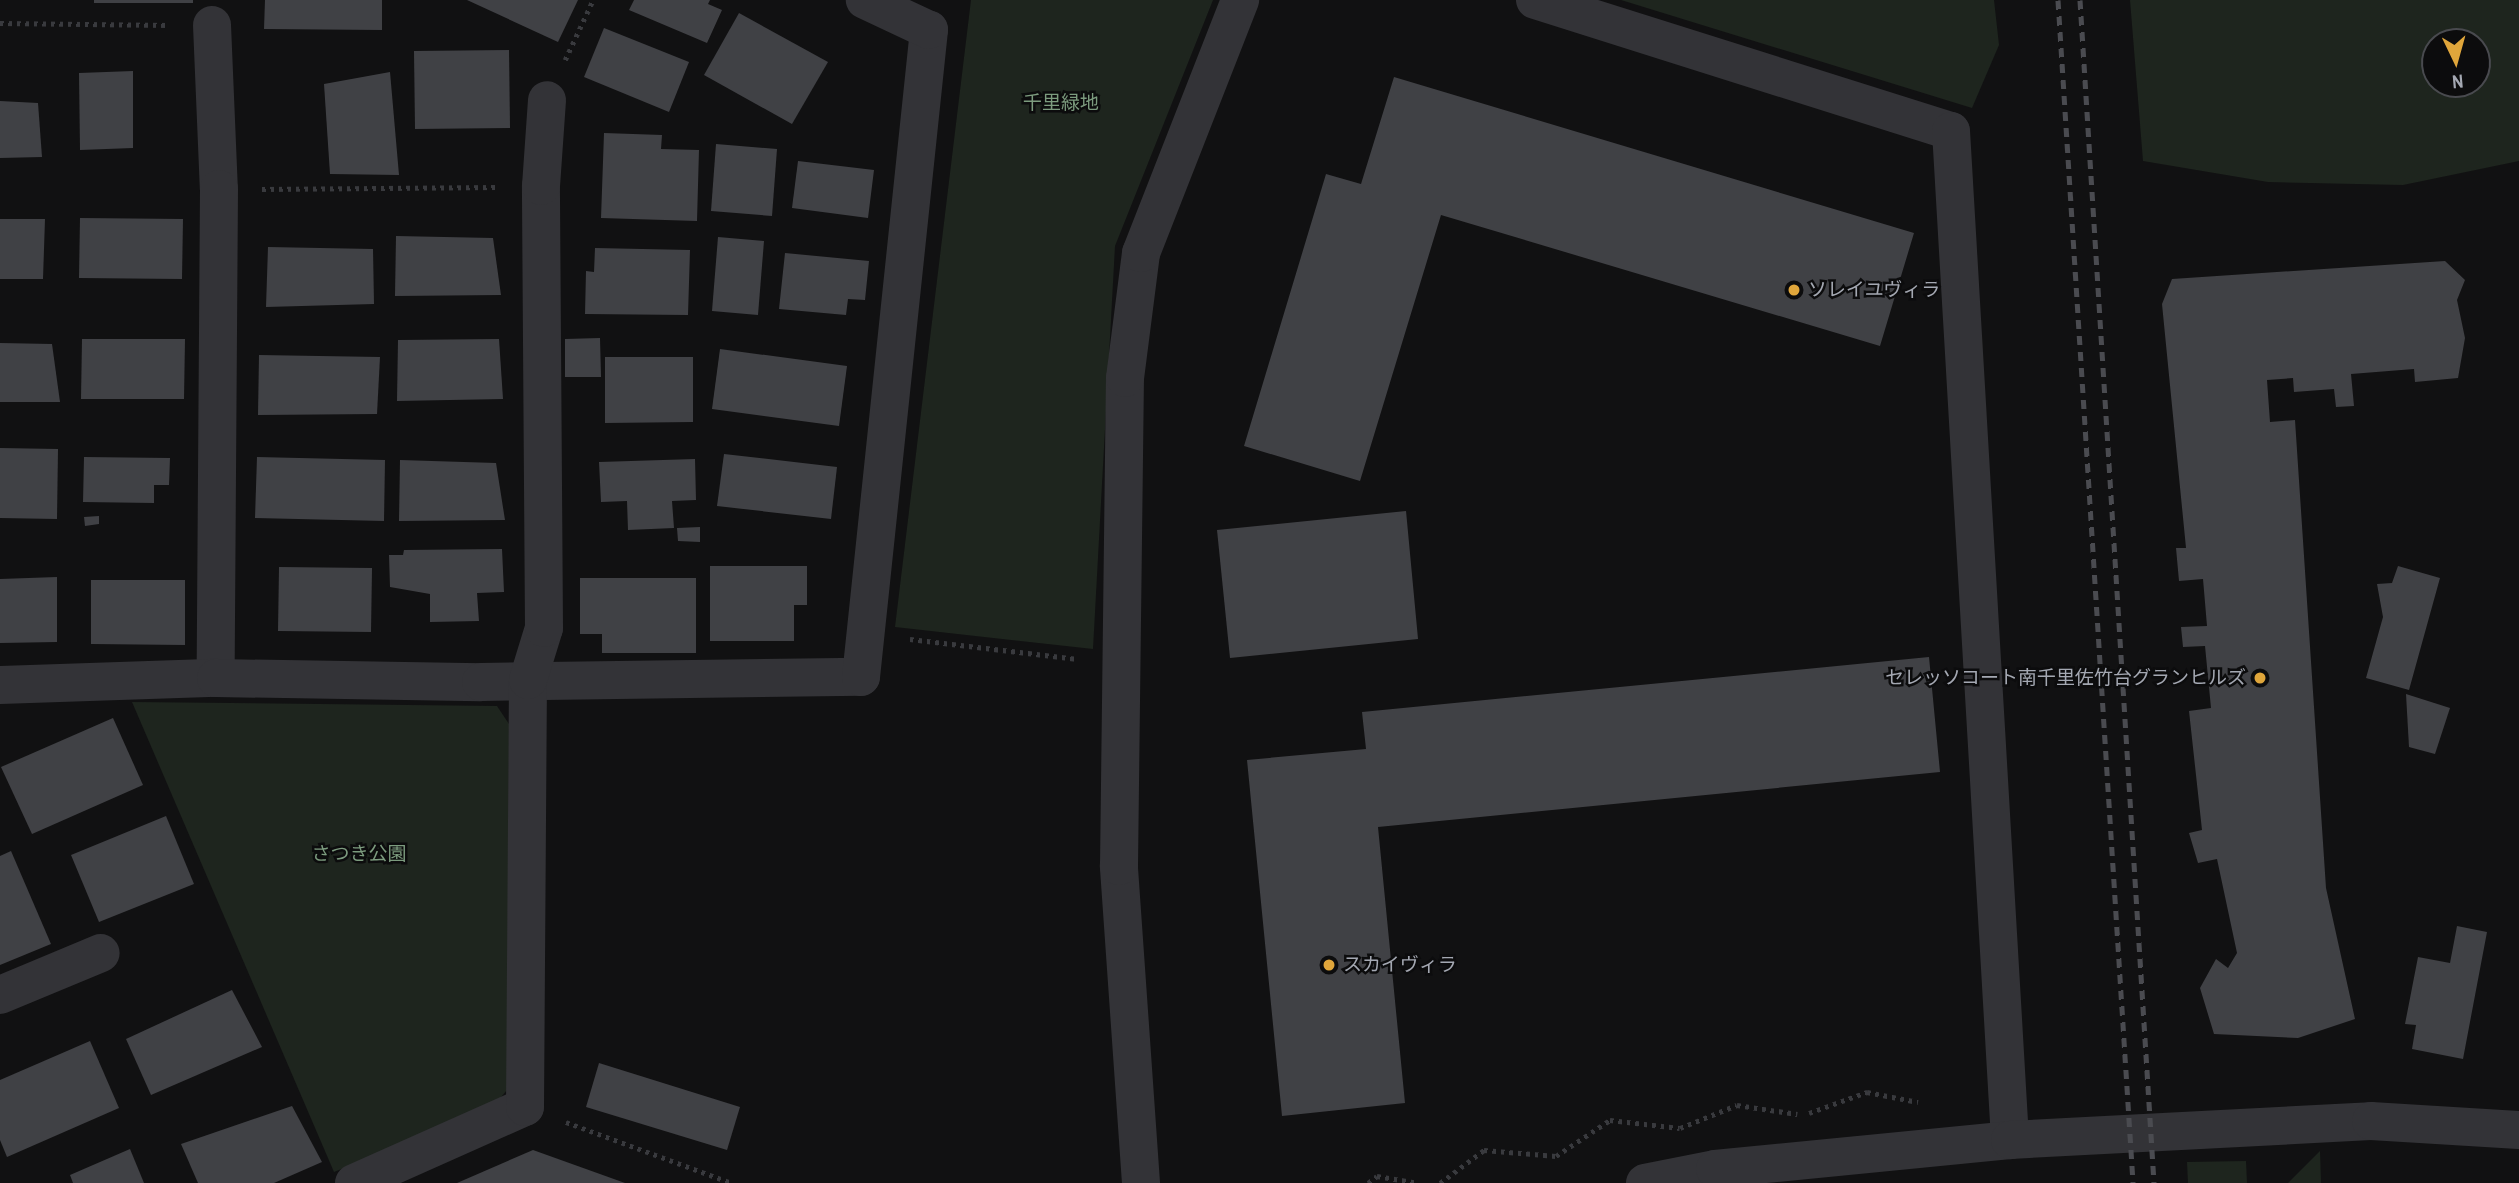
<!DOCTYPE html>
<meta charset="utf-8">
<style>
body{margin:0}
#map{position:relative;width:2519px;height:1183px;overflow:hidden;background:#111112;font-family:"Archivo Narrow","Noto Sans JP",sans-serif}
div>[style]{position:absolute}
.green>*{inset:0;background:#1e251e}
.building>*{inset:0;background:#404145}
.path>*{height:4.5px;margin-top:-2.25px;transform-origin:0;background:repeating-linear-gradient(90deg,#393a3e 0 3.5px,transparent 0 8.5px)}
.minor>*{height:38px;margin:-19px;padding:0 19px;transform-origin:19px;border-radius:19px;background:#333337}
.rail>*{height:5px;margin-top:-2.5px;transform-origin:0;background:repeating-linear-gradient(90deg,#4a4b50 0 9px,transparent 0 16px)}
.dots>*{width:19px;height:19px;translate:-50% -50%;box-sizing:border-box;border:4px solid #0c0c0d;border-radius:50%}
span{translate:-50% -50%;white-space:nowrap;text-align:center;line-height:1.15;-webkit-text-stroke:5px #0c0c0d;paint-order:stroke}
.park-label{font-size:19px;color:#7c9b7e}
.poi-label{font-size:19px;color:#a4a8b2}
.left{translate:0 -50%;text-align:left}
.right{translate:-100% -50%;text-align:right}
.north{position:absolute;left:2421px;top:28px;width:70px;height:70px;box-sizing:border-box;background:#0c0c0d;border:2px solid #494a4f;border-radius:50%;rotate:175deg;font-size:19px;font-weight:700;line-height:28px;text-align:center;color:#a4a8b2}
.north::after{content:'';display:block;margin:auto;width:24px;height:32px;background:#e0a63b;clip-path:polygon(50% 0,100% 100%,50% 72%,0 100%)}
</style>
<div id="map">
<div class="green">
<i style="clip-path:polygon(971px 0,1213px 0,1115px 246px,1093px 649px,895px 627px)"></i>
<i style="clip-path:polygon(1621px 0,1994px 0,1999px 45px,1972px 108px)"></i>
<i style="clip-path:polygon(evenodd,2130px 0,2519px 0,2519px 161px,2403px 185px,2268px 182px,2143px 161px,2130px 0,2435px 42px,2477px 42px,2477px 84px,2435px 84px,2435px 42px)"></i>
<i style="clip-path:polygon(132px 702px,497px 706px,509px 724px,507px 1090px,492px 1108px,334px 1172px)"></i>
<i style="clip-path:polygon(2320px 1151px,2321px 1183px,2288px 1183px)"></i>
<i style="clip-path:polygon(2246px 1161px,2247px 1183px,2188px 1183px,2187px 1162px)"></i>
</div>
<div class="building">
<i style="clip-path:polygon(94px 0,193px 0,193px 3px,94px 3px)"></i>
<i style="clip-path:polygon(265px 0,382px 0,382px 30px,264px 29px)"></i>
<i style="clip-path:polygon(467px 0,578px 0,558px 42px)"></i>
<i style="clip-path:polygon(634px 0,710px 0,708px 4px,722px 10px,707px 43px,629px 10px)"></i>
<i style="clip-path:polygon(739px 13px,828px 62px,792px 124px,704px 75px)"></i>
<i style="clip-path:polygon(604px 28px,689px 62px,669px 112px,584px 77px)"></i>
<i style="clip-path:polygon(509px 50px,510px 128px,415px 129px,414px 51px)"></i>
<i style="clip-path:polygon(133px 71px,133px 148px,80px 150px,79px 73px)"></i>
<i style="clip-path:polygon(390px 72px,399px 175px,330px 174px,324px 84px)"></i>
<i style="clip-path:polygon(1394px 77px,1914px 233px,1880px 346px,1441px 215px,1360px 481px,1244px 446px,1326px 174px,1361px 184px)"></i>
<i style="clip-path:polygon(0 101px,38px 103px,42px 157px,0 158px)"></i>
<i style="clip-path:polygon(604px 133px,662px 135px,661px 149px,699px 150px,697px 221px,601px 218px)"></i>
<i style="clip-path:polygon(716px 144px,777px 149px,772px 216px,711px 211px)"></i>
<i style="clip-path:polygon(798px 161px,874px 170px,868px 218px,792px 208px)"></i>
<i style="clip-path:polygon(80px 218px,183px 219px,182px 279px,79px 278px)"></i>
<i style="clip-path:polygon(0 219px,45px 219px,43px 279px,0 279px)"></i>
<i style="clip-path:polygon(396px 236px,493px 238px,501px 295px,395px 296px)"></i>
<i style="clip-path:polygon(718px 237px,764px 241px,758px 315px,712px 311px)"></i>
<i style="clip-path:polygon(268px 247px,373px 249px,374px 304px,266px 307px)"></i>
<i style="clip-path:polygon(595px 248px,690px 250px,688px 315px,585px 314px,586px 271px,594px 272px)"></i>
<i style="clip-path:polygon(785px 253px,869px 261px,865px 300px,848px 299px,846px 315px,779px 309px)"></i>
<i style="clip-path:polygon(2445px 261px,2465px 280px,2457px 300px,2465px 338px,2458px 378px,2415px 382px,2414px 369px,2351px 374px,2354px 406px,2336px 407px,2334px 389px,2294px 392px,2293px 378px,2267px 380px,2270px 422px,2295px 420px,2326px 888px,2355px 1019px,2298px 1038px,2214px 1034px,2200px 988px,2216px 959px,2228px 968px,2237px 953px,2217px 859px,2198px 863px,2189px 833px,2202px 830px,2189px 711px,2211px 708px,2205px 646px,2183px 647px,2181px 627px,2207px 626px,2203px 579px,2179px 581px,2176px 548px,2186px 548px,2162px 304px,2172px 279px)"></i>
<i style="clip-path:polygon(600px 338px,601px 377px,565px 377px,565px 339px)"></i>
<i style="clip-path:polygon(82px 339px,185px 339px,184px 399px,81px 399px)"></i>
<i style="clip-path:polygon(499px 339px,503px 399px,397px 401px,398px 340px)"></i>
<i style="clip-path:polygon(0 343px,52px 344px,60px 402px,0 402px)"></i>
<i style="clip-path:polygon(720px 349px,847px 366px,839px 426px,712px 409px)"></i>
<i style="clip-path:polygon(259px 355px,380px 357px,377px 414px,258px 415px)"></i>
<i style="clip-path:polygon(605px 357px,693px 357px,693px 422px,605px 423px)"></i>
<i style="clip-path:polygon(0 448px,58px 449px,57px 519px,0 518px)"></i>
<i style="clip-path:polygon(724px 454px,837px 467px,831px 519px,717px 506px)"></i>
<i style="clip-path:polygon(84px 457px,170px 458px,169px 485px,154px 485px,154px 503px,83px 502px)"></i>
<i style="clip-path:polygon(257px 457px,385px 460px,384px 521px,255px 518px)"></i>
<i style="clip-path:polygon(695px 459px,696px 500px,672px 501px,674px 528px,628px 530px,627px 501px,601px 502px,599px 462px)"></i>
<i style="clip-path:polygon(400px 460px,496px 463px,505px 520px,399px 521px)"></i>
<i style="clip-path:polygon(1406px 511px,1418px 639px,1230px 658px,1217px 530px)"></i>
<i style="clip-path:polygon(99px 516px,99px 524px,85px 526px,84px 517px)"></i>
<i style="clip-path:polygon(700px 527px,700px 542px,678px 541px,677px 528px)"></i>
<i style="clip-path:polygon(502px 549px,504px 592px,477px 593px,479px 621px,430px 622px,430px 594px,390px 587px,389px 555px,403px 555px,404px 550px)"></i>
<i style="clip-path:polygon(710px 566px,807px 566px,807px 605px,794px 605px,794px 641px,710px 641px)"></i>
<i style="clip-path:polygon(2398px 566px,2440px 578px,2409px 690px,2366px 678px,2383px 617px,2377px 584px,2392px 583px)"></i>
<i style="clip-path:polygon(279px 567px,372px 568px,371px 632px,278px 631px)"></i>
<i style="clip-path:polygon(57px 577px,57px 642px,0 643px,0 579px)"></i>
<i style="clip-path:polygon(580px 578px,696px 578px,696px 653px,602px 653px,602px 634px,580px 634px)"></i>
<i style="clip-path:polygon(91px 580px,185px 580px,185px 645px,91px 644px)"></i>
<i style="clip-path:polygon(1929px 657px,1940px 772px,1378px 827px,1405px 1103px,1282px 1116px,1247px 760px,1366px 749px,1362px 712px)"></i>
<i style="clip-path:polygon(2406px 694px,2450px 708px,2435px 754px,2409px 747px)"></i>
<i style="clip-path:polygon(113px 718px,143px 785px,32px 834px,1px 767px)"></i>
<i style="clip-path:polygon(166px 816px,194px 884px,99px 922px,71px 855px)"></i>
<i style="clip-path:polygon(11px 851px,51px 944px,0 965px,0 856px)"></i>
<i style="clip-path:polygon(2457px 926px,2487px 932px,2463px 1059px,2412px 1049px,2416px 1025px,2405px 1024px,2418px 957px,2450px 963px)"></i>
<i style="clip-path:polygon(232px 990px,262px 1047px,151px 1095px,126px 1039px)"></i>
<i style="clip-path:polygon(90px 1041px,119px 1108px,7px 1157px,0 1140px,0 1080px)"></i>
<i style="clip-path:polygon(599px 1063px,740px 1107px,727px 1150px,586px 1107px)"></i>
<i style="clip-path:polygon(292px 1106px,322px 1162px,274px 1183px,198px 1183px,181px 1144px)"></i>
<i style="clip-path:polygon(130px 1149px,144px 1183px,73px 1183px,70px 1175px)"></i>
<i style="clip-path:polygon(533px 1150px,625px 1183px,457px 1183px)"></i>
</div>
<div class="path">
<i style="left:0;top:23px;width:169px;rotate:0.7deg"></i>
<i style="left:565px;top:60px;width:66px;rotate:-65deg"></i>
<i style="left:262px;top:189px;width:236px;rotate:-0.5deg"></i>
<i style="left:910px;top:639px;width:169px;rotate:6.8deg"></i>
<i style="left:1809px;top:1113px;width:62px;rotate:-19.9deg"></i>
<i style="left:1867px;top:1092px;width:52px;rotate:11.1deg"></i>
<i style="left:566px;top:1122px;width:177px;rotate:20.2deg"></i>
<i style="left:1368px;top:1183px;width:11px;rotate:-38deg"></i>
<i style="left:1377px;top:1176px;width:42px;rotate:9.7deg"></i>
<i style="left:1440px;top:1183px;width:55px;rotate:-36.9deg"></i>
<i style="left:1484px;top:1150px;width:72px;rotate:4.8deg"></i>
<i style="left:1556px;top:1156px;width:65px;rotate:-33.7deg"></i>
<i style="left:1610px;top:1120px;width:70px;rotate:6.5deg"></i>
<i style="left:1680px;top:1128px;width:61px;rotate:-22deg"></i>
<i style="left:1737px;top:1105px;width:61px;rotate:8.5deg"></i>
</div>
<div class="minor">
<i style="left:1535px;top:0;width:436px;rotate:17.5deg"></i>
<i style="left:1951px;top:131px;width:1011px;rotate:86.65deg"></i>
<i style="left:212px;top:25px;width:164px;rotate:87.6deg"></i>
<i style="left:219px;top:189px;width:489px;rotate:90.4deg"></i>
<i style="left:0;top:685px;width:216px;rotate:-1.9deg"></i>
<i style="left:216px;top:678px;width:265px;rotate:0.9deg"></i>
<i style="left:481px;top:682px;width:380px;rotate:-0.8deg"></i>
<i style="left:861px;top:677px;width:651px;rotate:-84deg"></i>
<i style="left:929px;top:30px;width:71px;rotate:-154.9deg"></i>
<i style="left:0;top:995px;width:109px;rotate:-22.6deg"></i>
<i style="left:354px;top:1183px;width:187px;rotate:-24deg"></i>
<i style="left:525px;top:1107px;width:427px;rotate:-89.6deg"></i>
<i style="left:528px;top:680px;width:54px;rotate:-72.9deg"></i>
<i style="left:544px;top:628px;width:442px;rotate:-90.4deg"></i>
<i style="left:541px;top:186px;width:86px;rotate:-86deg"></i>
<i style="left:1141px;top:1183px;width:318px;rotate:-94deg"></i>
<i style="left:1119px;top:866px;width:488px;rotate:-89.3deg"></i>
<i style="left:1125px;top:378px;width:126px;rotate:-82.7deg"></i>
<i style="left:1141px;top:253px;width:272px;rotate:-68.6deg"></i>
<i style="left:1645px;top:1183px;width:71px;rotate:-11.3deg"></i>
<i style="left:1715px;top:1169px;width:296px;rotate:-5.6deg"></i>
<i style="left:2010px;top:1140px;width:361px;rotate:-3deg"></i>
<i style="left:2371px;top:1121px;width:148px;rotate:3.5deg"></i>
</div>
<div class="rail">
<i style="left:2058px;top:0;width:1185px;rotate:86.37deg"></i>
<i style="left:2080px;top:0;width:1185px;rotate:86.42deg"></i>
</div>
<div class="dots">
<i style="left:1794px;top:290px;background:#e0a63b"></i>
<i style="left:2260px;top:678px;background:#e0a63b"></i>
<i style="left:1329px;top:965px;background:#e0a63b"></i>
</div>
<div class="park-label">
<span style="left:1061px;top:103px">千里緑地</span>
<span style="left:359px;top:854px">さつき公園</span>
</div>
<div class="poi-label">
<span class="left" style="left:1808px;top:290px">ソレイユヴィラ</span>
<span class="right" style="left:2246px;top:678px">セレッソコート南千里佐竹台グランヒルズ</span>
<span class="left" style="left:1343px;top:965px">スカイヴィラ</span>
</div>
<div class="north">N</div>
</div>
